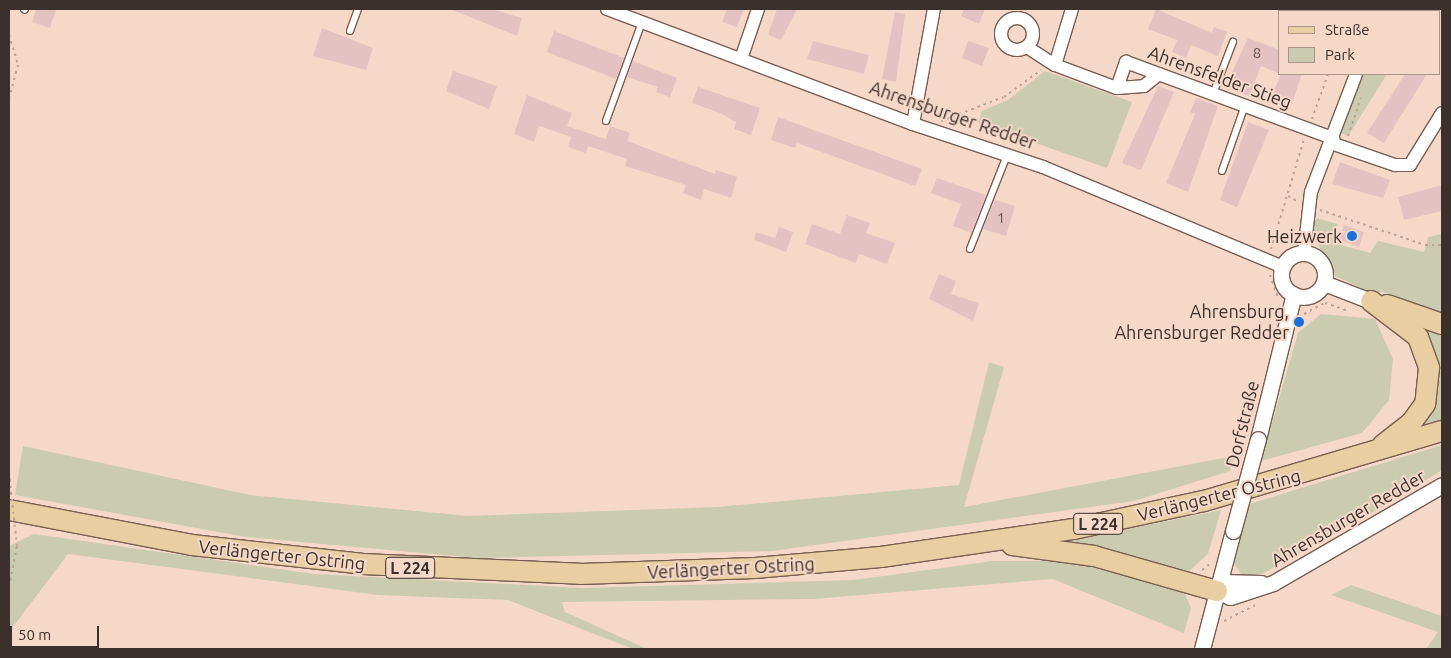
<!DOCTYPE html>
<meta charset="utf-8">
<style>
body{margin:0}
#map{position:relative;width:1451px;height:658px;overflow:hidden;background:#f6d8c9;font-family:Ubuntu,sans-serif}
div>[style]{position:absolute}
.green>*{inset:0;background:#cacbaf}
.building>*{inset:0;background:#e4c2c1}
.path>*{height:2px;margin-top:-1px;transform-origin:0;background:repeating-linear-gradient(90deg,#baa296 0 2.5px,transparent 0 6.5px)}
.roads{filter:drop-shadow(1px 0 #775e51) drop-shadow(-1px 0 #775e51) drop-shadow(0 1px #775e51) drop-shadow(0 -1px #775e51)}
.service>*{height:6px;margin:-3px;padding:0 3px;transform-origin:3px;border-radius:3px;background:#fff}
.minor>*{height:12px;margin:-6px;padding:0 6px;transform-origin:6px;border-radius:6px;background:#fff}
.minor>.ring{margin:-6px;padding:0;box-sizing:content-box;background:none;border:12px solid #fff;border-radius:50%}
.tertiary>*{height:15px;margin:-7.5px;padding:0 7.5px;transform-origin:7.5px;border-radius:7.5px;background:#fff}
.tertiary>.ring{margin:-7.5px;padding:0;box-sizing:content-box;background:none;border:15px solid #fff;border-radius:50%}
.primary>*{height:20px;margin:-10px;padding:0 10px;transform-origin:10px;border-radius:10px;background:#e8cea1}
.path-bridge>*{height:2px;margin-top:-1px;transform-origin:0;background:repeating-linear-gradient(90deg,#baa296 0 2.5px,transparent 0 6.5px)}
.bridges{filter:drop-shadow(1px 0 #775e51) drop-shadow(-1px 0 #775e51) drop-shadow(0 1px #775e51) drop-shadow(0 -1px #775e51)}
.tertiary-bridge>*{height:15px;margin:-7.5px;padding:0 7.5px;transform-origin:7.5px;border-radius:7.5px;background:#fff}
.dots>*{width:14px;height:14px;translate:-50% -50%;box-sizing:border-box;border:2px solid #f6d8c9;border-radius:50%}
span{translate:-50% -50%;white-space:nowrap;text-align:center;line-height:1.15;-webkit-text-stroke:4px #f6d8c9;paint-order:stroke}
.number-label{font-size:15px;color:#655450}
.number-label span{-webkit-text-stroke-width:0}
.shield-label span{padding:1px 4px;background:#f6d8c9;border:1px solid;border-radius:4px;-webkit-text-stroke-width:0}
.shield-label{font-size:16px;color:#3b302a;font-weight:700}
.street-label{font-size:18px;color:#3b302a}
.poi-label{font-size:18px;color:#3b302a}
.right{translate:-100% -50%;text-align:right}
.frame{position:absolute;inset:0;border:10px solid #3b302a;pointer-events:none}
.legend{position:absolute;left:1278px;top:10px;width:162px;height:65px;box-sizing:border-box;background:#f6d8c9;border:1px solid #ab9589;margin:0;padding:6px 9px;list-style:none;font-size:15px;color:#3b302a}
.legend li{display:flex;align-items:center;gap:10px;height:25px}
.legend b{width:25px;border:1px solid #ab9589}
.scale{position:absolute;left:10px;top:626px;width:89px;height:22px;box-sizing:border-box;border:2px solid #3b302a;border-top:0;padding-left:6px;font-size:15px;line-height:18px;white-space:nowrap;color:#3b302a;-webkit-text-stroke:4px #f6d8c9;paint-order:stroke}
</style>
<div id="map">
<div class="green">
<i style="clip-path:polygon(1045px 71px,1132px 102px,1107px 168px,978px 123px,982px 111px,1008px 100px)"></i>
<i style="clip-path:polygon(1361px 74px,1387px 74px,1348px 136px,1339px 132px)"></i>
<i style="clip-path:polygon(1316px 218px,1338px 224px,1334px 243px,1370px 253px,1378px 241px,1424px 252px,1428px 237px,1442px 234px,1442px 314px,1383px 292px,1372px 293px,1333px 275px,1312px 232px)"></i>
<i style="clip-path:polygon(1321px 314px,1375px 319px,1393px 359px,1389px 400px,1362px 433px,1261px 461px,1298px 333px)"></i>
<i style="clip-path:polygon(1408px 318px,1442px 330px,1442px 423px,1402px 438px,1434px 394px)"></i>
<i style="clip-path:polygon(989px 362px,1004px 367px,964px 507px,1234px 456px,1230px 471px,1134px 501px,772px 551px,477px 558px,246px 537px,15px 495px,23px 446px,250px 495px,468px 516px,717px 507px,959px 485px)"></i>
<i style="clip-path:polygon(1442px 445px,1442px 470px,1394px 500px,1262px 574px,1242px 575px,1233px 562px,1249px 504px)"></i>
<i style="clip-path:polygon(1221px 510px,1208px 554px,1189px 571px,1070px 541px)"></i>
<i style="clip-path:polygon(34px 534px,314px 574px,583px 588px,854px 580px,993px 561px,1065px 561px,1183px 589px,1191px 608px,1184px 633px,1053px 579px,813px 599px,562px 602px,565px 612px,647px 649px,633px 649px,508px 600px,378px 595px,68px 554px,9px 632px,9px 546px)"></i>
<i style="clip-path:polygon(1351px 585px,1442px 616px,1442px 649px,1426px 649px,1438px 632px,1331px 595px)"></i>
</div>
<div class="building">
<i style="clip-path:polygon(36px 9px,56px 9px,50px 28px,32px 22px)"></i>
<i style="clip-path:polygon(450px 9px,491px 9px,522px 18px,517px 36px)"></i>
<i style="clip-path:polygon(727px 9px,744px 9px,737px 27px,722px 22px)"></i>
<i style="clip-path:polygon(777px 9px,797px 9px,781px 40px,768px 35px)"></i>
<i style="clip-path:polygon(964px 9px,985px 9px,979px 24px,961px 16px)"></i>
<i style="clip-path:polygon(1156px 9px,1212px 33px,1214px 27px,1227px 32px,1218px 56px,1191px 45px,1186px 58px,1172px 52px,1177px 40px,1148px 29px)"></i>
<i style="clip-path:polygon(895px 12px,905px 14px,896px 82px,882px 79px)"></i>
<i style="clip-path:polygon(322px 28px,373px 48px,366px 70px,313px 56px)"></i>
<i style="clip-path:polygon(554px 31px,624px 58px,616px 79px,547px 52px)"></i>
<i style="clip-path:polygon(1248px 38px,1280px 50px,1280px 74px,1261px 66px,1249px 96px,1225px 87px)"></i>
<i style="clip-path:polygon(813px 41px,869px 55px,864px 74px,807px 59px)"></i>
<i style="clip-path:polygon(968px 41px,989px 48px,982px 66px,962px 58px)"></i>
<i style="clip-path:polygon(633px 61px,677px 78px,670px 97px,656px 92px,658px 87px,627px 77px)"></i>
<i style="clip-path:polygon(453px 71px,497px 86px,489px 109px,446px 91px)"></i>
<i style="clip-path:polygon(1281px 74px,1302px 74px,1291px 106px,1271px 98px)"></i>
<i style="clip-path:polygon(1405px 74px,1427px 74px,1384px 143px,1367px 133px)"></i>
<i style="clip-path:polygon(1158px 86px,1174px 92px,1141px 170px,1122px 163px)"></i>
<i style="clip-path:polygon(698px 87px,760px 108px,751px 135px,734px 129px,736px 122px,720px 113px,692px 103px)"></i>
<i style="clip-path:polygon(527px 95px,572px 113px,567px 126px,606px 139px,610px 126px,630px 133px,627px 141px,715px 174px,716px 170px,737px 177px,731px 198px,704px 189px,701px 200px,683px 193px,686px 185px,625px 166px,627px 159px,588px 146px,586px 153px,568px 147px,571px 137px,539px 126px,534px 142px,514px 134px)"></i>
<i style="clip-path:polygon(1196px 98px,1218px 106px,1188px 192px,1166px 183px,1195px 114px,1190px 112px)"></i>
<i style="clip-path:polygon(778px 117px,922px 169px,915px 186px,797px 143px,795px 148px,771px 140px)"></i>
<i style="clip-path:polygon(1248px 122px,1269px 130px,1237px 207px,1220px 200px)"></i>
<i style="clip-path:polygon(1340px 162px,1390px 180px,1383px 198px,1332px 184px)"></i>
<i style="clip-path:polygon(937px 178px,986px 195px,971px 233px,953px 226px,961px 204px,931px 193px)"></i>
<i style="clip-path:polygon(1442px 185px,1442px 211px,1404px 220px,1398px 197px)"></i>
<i style="clip-path:polygon(995px 200px,1015px 206px,1006px 236px,983px 229px)"></i>
<i style="clip-path:polygon(847px 215px,870px 223px,866px 233px,895px 243px,887px 264px,859px 254px,856px 263px,805px 244px,812px 224px,840px 234px)"></i>
<i style="clip-path:polygon(1344px 225px,1364px 232px,1359px 247px,1339px 240px)"></i>
<i style="clip-path:polygon(779px 227px,793px 232px,786px 252px,754px 240px,756px 232px,775px 238px)"></i>
<i style="clip-path:polygon(939px 274px,956px 281px,951px 294px,979px 303px,973px 321px,929px 299px)"></i>
</div>
<div class="path">
<i style="left:1350px;top:11px;width:2px;rotate:-63deg"></i>
<i style="left:1409px;top:11px;width:3px;rotate:-45deg"></i>
<i style="left:9px;top:35px;width:31px;rotate:73deg"></i>
<i style="left:18px;top:65px;width:35px;rotate:105deg"></i>
<i style="left:1312px;top:119px;width:48px;rotate:-70.4deg"></i>
<i style="left:941px;top:121px;width:67px;rotate:-20.9deg"></i>
<i style="left:1004px;top:97px;width:46px;rotate:-36.1deg"></i>
<i style="left:1348px;top:136px;width:40px;rotate:-71.1deg"></i>
<i style="left:1288px;top:196px;width:10px;rotate:29deg"></i>
<i style="left:1320px;top:210px;width:111px;rotate:18.4deg"></i>
<i style="left:1425px;top:245px;width:17px"></i>
<i style="left:1271px;top:249px;width:115px;rotate:-73.3deg"></i>
<i style="left:1270px;top:275px;width:24px;rotate:71deg"></i>
<i style="left:1304px;top:314px;width:24px;rotate:-28deg"></i>
<i style="left:1325px;top:303px;width:24px;rotate:19deg"></i>
<i style="left:9px;top:472px;width:1px;rotate:90deg"></i>
<i style="left:1202px;top:570px;width:10px;rotate:-37deg"></i>
<i style="left:9px;top:587px;width:42px;rotate:-79deg"></i>
<i style="left:1224px;top:621px;width:39px;rotate:-27deg"></i>
</div>
<div class="roads">
<div class="service">
<i style="left:24px;top:9px;width:1px;rotate:45deg"></i>
<i style="left:350px;top:31px;width:23px;rotate:-70deg"></i>
<i style="left:1213px;top:94px;width:56px;rotate:-69deg"></i>
<i style="left:606px;top:121px;width:105px;rotate:-70deg"></i>
<i style="left:1222px;top:171px;width:70px;rotate:-70.8deg"></i>
<i style="left:970px;top:249px;width:101px;rotate:-68.5deg"></i>
</div>
<div class="minor">
<i style="left:607px;top:9px;width:327px;rotate:20.6deg"></i>
<i style="left:913px;top:124px;width:137px;rotate:18.3deg"></i>
<i style="left:1043px;top:167px;width:260px;rotate:22.6deg"></i>
<i style="left:1379px;top:11px;width:2px;rotate:-63deg"></i>
<i class="ring" style="left:1001px;top:18px;width:20px;height:20px"></i>
<i style="left:1027px;top:47px;width:33px;rotate:33deg"></i>
<i style="left:1055px;top:65px;width:66px;rotate:20.4deg"></i>
<i style="left:1117px;top:88px;width:28px;rotate:-71deg"></i>
<i style="left:1126px;top:62px;width:221px;rotate:20.2deg"></i>
<i style="left:741px;top:59px;width:53px;rotate:-71.2deg"></i>
<i style="left:1055px;top:65px;width:59px;rotate:-73.1deg"></i>
<i style="left:1117px;top:88px;width:27px;rotate:-4deg"></i>
<i style="left:1144px;top:86px;width:19px;rotate:-39deg"></i>
<i style="left:913px;top:124px;width:117px;rotate:-79.7deg"></i>
<i style="left:1331px;top:143px;width:68px;rotate:19deg"></i>
<i style="left:1395px;top:165px;width:15px"></i>
<i style="left:1410px;top:165px;width:61px;rotate:-58.4deg"></i>
<i style="left:1304px;top:253px;width:61px;rotate:-83.5deg"></i>
<i style="left:1311px;top:192px;width:126px;rotate:-69.1deg"></i>
</div>
<div class="tertiary">
<i class="ring" style="left:1281px;top:253px;width:29px;height:29px"></i>
<i style="left:1324px;top:283px;width:50px;rotate:21deg"></i>
<i style="left:1258px;top:439px;width:149px;rotate:-76.1deg"></i>
<i style="left:1220px;top:582px;width:41px;rotate:1.4deg"></i>
<i style="left:1217px;top:591px;width:14px;rotate:25deg"></i>
<i style="left:1230px;top:597px;width:45px;rotate:-18deg"></i>
<i style="left:1273px;top:583px;width:195px;rotate:-30.1deg"></i>
<i style="left:1202px;top:649px;width:122px;rotate:-75.3deg"></i>
</div>
<div class="primary">
<i style="left:1371px;top:301px;width:59px;rotate:37.5deg"></i>
<i style="left:1418px;top:337px;width:33px;rotate:70deg"></i>
<i style="left:1429px;top:368px;width:36px;rotate:96deg"></i>
<i style="left:1425px;top:404px;width:24px;rotate:126deg"></i>
<i style="left:1411px;top:423px;width:36px;rotate:142deg"></i>
<i style="left:1387px;top:305px;width:58px;rotate:19.1deg"></i>
<i style="left:9px;top:510px;width:186px;rotate:10.8deg"></i>
<i style="left:192px;top:545px;width:172px;rotate:6.3deg"></i>
<i style="left:363px;top:564px;width:217px;rotate:2.6deg"></i>
<i style="left:580px;top:574px;width:175px;rotate:-2deg"></i>
<i style="left:755px;top:568px;width:126px;rotate:-5deg"></i>
<i style="left:881px;top:557px;width:195px;rotate:-8.3deg"></i>
<i style="left:1074px;top:529px;width:133px;rotate:-12.2deg"></i>
<i style="left:1204px;top:501px;width:248px;rotate:-16.4deg"></i>
<i style="left:1012px;top:545px;width:83px;rotate:7.6deg"></i>
<i style="left:1094px;top:556px;width:128px;rotate:15.9deg"></i>
</div>
</div>
<div class="path-bridge">
<i style="left:9px;top:473px;width:73px;rotate:83.7deg"></i>
</div>
<div class="bridges">
<div class="tertiary-bridge">
<i style="left:1233px;top:531px;width:95px;rotate:-74.8deg"></i>
</div>
</div>
<div class="dots">
<i style="left:1352px;top:236px;background:#1970da"></i>
<i style="left:1299px;top:322px;background:#1970da"></i>
</div>
<div class="number-label">
<span style="left:1257px;top:53px">8</span>
<span style="left:1001px;top:218px">1</span>
</div>
<div class="shield-label">
<span style="left:1098px;top:524px">L 224</span>
<span style="left:410px;top:568px">L 224</span>
</div>
<div class="street-label">
<span style="left:1220px;top:77px;rotate:20deg">Ahrensfelder Stieg</span>
<span style="left:953px;top:115px;rotate:19deg">Ahrensburger Redder</span>
<span style="left:1242px;top:424px;rotate:-76deg">Dorfstraße</span>
<span style="left:1219px;top:495px;rotate:-14deg">Verlängerter Ostring</span>
<span style="left:1348px;top:518px;rotate:-30deg">Ahrensburger Redder</span>
<span style="left:282px;top:555px;rotate:6deg">Verlängerter Ostring</span>
<span style="left:731px;top:568px;rotate:-3deg">Verlängerter Ostring</span>
</div>
<div class="poi-label">
<span class="right" style="left:1342px;top:236px">Heizwerk</span>
<span class="right" style="left:1289px;top:322px">Ahrensburg,<br>Ahrensburger Redder</span>
</div>
<div class="frame"></div>
<ul class="legend">
<li><b style="height:6px;background:#e8cea1"></b>Straße</li>
<li><b style="height:14px;background:#cacbaf"></b>Park</li>
</ul>
<div class="scale">50 m</div>
</div>
